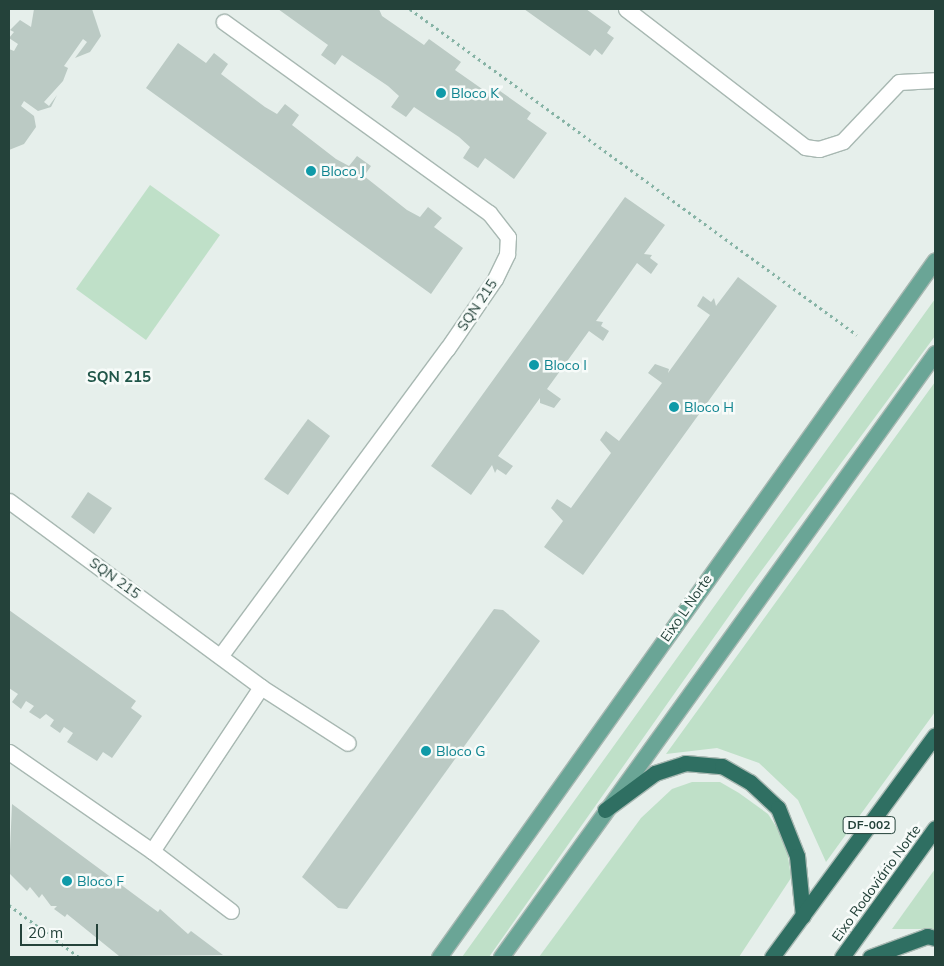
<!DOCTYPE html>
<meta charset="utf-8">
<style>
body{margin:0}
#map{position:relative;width:944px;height:966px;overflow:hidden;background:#e6efeb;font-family:Mulish,sans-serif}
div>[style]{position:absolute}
.green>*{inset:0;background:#bfe0c8}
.building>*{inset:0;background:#bbcac4}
.path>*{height:3px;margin-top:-1.5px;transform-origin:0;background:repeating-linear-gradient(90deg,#86b3a5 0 2.5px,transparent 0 6.5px)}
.roads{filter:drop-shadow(1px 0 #a8b8b2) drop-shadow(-1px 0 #a8b8b2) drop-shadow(0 1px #a8b8b2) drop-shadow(0 -1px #a8b8b2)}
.minor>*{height:15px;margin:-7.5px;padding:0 7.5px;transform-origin:7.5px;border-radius:7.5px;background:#fff}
.major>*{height:15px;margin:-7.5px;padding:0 7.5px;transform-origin:7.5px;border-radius:7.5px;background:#6aa596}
.highway>*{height:15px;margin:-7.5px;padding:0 7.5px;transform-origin:7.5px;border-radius:7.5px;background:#2f6f62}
.dots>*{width:14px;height:14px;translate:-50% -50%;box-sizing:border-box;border:2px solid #f7fbf9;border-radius:50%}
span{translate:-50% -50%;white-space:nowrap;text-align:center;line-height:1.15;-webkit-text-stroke:5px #f7fbf9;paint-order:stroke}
.shield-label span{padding:1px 4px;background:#f7fbf9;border:1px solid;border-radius:4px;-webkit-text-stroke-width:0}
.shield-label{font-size:12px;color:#24423a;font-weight:700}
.culture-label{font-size:14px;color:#0d838f}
.left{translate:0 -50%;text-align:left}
.street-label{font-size:14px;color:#24423a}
.neighbourhood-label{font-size:15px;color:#1f5548;font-weight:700}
.frame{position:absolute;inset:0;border:10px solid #24423a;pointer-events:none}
.scale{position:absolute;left:20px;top:924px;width:78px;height:22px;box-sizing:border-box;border:2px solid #24423a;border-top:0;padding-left:6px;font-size:15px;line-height:18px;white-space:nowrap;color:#24423a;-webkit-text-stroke:4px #f7fbf9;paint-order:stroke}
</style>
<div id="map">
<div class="green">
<i style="clip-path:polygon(150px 185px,220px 235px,146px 340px,76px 289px)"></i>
<i style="clip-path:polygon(935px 299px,935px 336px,748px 589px,489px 957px,462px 957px)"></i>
<i style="clip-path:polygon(935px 382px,935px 712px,826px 862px,798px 800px,759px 763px,717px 748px,666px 754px)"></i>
<i style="clip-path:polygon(692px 782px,720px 782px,739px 793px,768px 814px,786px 842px,791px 878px,739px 957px,539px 957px,641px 818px,672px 789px)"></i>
<i style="clip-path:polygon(935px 869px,935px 929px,892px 929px)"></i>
</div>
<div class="building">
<i style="clip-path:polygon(34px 9px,92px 9px,101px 36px,90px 52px,75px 58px,87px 42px,83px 39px,64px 66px,68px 68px,63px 81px,44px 102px,49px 106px,57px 95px,51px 107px,38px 111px,24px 101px,21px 106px,34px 116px,36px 127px,24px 144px,9px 150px,9px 49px,14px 51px,18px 44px,9px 38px,14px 32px,10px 30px,20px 20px,31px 27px)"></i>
<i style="clip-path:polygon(278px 9px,379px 9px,382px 16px,424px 45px,429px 39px,461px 62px,455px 70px,495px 98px,500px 91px,531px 113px,527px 119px,547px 133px,514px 179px,485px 158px,478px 168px,463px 158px,470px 147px,459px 137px,414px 107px,406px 117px,391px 107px,399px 96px,388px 86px,342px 55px,335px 65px,321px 55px,328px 45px)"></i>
<i style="clip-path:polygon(524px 9px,586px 9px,611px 27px,607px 33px,614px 38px,602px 55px,595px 49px,590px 56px)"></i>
<i style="clip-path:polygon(178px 43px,206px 63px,214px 53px,228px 64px,221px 74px,265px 107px,277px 114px,285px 104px,299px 115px,292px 125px,336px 159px,349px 166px,357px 156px,371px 166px,364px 176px,407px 210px,420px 217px,428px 207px,442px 218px,434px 227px,463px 248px,431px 294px,146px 88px)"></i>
<i style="clip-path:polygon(625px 197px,665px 225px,644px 254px,652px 255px,650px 258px,658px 264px,651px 274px,637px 263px,596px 321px,603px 322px,601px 326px,609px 331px,603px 341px,589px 331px,547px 389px,561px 399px,554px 408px,540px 403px,540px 398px,498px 456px,513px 466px,506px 475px,497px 469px,495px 473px,492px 465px,471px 495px,431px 466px)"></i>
<i style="clip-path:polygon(738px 277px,777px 306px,583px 575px,544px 547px,563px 521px,551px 508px,557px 499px,571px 508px,611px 453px,600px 440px,606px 431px,619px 441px,662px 383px,648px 373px,655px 364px,669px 369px,668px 373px,710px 315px,697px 306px,703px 296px,711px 302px,714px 298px,716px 306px)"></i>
<i style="clip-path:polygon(308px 419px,330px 436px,288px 495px,264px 479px)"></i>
<i style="clip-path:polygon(88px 492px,112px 508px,94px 534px,71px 517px)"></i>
<i style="clip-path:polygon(494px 609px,503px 610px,540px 641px,347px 909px,338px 908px,302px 877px)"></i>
<i style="clip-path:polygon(9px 610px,136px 701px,131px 708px,142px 716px,112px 758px,103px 752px,97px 761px,67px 742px,73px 733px,64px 727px,60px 733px,50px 726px,54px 720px,46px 714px,40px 719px,29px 712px,34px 706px,26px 701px,21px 709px,12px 702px,18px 694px,9px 688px)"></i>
<i style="clip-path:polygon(12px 804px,147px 904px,158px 912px,160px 909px,188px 934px,191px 931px,223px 955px,119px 956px,67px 914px,65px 917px,54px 909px,57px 906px,51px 906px,42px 894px,39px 898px,30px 887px,27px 891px,9px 873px)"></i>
</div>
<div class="path">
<i style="left:410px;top:9px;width:553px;rotate:36.1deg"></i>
<i style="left:9px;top:905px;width:87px;rotate:36.6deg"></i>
</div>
<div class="roads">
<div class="minor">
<i style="left:626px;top:9px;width:226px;rotate:37.6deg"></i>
<i style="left:805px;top:147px;width:14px;rotate:8deg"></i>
<i style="left:819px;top:149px;width:25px;rotate:-18deg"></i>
<i style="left:843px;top:141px;width:81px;rotate:-46.5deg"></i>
<i style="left:899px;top:82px;width:36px;rotate:-3deg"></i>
<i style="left:9px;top:501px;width:313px;rotate:36.4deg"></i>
<i style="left:261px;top:687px;width:103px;rotate:32.8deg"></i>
<i style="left:221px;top:655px;width:380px;rotate:-53.6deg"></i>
<i style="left:447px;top:349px;width:85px;rotate:-55.6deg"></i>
<i style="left:495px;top:279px;width:28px;rotate:-64deg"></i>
<i style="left:507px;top:254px;width:17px;rotate:-87deg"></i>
<i style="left:508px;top:237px;width:31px;rotate:-128deg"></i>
<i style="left:489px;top:213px;width:327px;rotate:-144.2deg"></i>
<i style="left:9px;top:752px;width:174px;rotate:34.7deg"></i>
<i style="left:152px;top:851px;width:197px;rotate:-56.4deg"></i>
<i style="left:152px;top:851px;width:99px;rotate:37.2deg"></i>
</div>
<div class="major">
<i style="left:439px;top:957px;width:855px;rotate:-54.56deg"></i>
<i style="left:501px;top:957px;width:744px;rotate:-54.3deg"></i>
</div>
<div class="highway">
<i style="left:605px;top:810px;width:62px;rotate:-36.5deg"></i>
<i style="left:655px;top:773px;width:32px;rotate:-18deg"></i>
<i style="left:685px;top:763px;width:37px;rotate:5deg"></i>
<i style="left:722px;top:766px;width:32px;rotate:30deg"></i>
<i style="left:750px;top:782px;width:38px;rotate:43deg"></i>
<i style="left:778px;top:808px;width:52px;rotate:68.4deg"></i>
<i style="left:797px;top:856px;width:60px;rotate:84.3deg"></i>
<i style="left:772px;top:957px;width:275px;rotate:-53.7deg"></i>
<i style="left:842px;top:957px;width:159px;rotate:-54.2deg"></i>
<i style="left:870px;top:957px;width:61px;rotate:-20.2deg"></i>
<i style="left:927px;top:936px;width:8px;rotate:14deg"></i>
</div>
</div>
<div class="dots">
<i style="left:441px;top:93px;background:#0f9aa8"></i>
<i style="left:311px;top:171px;background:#0f9aa8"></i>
<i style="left:534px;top:365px;background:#0f9aa8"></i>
<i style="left:674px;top:407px;background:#0f9aa8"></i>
<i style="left:426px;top:751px;background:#0f9aa8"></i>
<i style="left:67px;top:881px;background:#0f9aa8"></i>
</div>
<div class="shield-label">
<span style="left:869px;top:825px">DF-002</span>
</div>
<div class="culture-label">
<span class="left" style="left:451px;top:93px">Bloco K</span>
<span class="left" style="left:321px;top:171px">Bloco J</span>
<span class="left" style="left:544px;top:365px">Bloco I</span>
<span class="left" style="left:684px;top:407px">Bloco H</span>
<span class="left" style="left:436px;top:751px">Bloco G</span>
<span class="left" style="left:77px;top:881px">Bloco F</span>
</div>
<div class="street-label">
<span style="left:477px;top:305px;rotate:-56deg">SQN 215</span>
<span style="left:115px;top:578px;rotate:36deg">SQN 215</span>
<span style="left:686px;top:608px;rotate:-55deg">Eixo L Norte</span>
<span style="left:876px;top:883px;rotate:-54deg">Eixo Rodoviário Norte</span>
</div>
<div class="neighbourhood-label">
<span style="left:119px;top:377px">SQN 215</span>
</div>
<div class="frame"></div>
<div class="scale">20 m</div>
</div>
